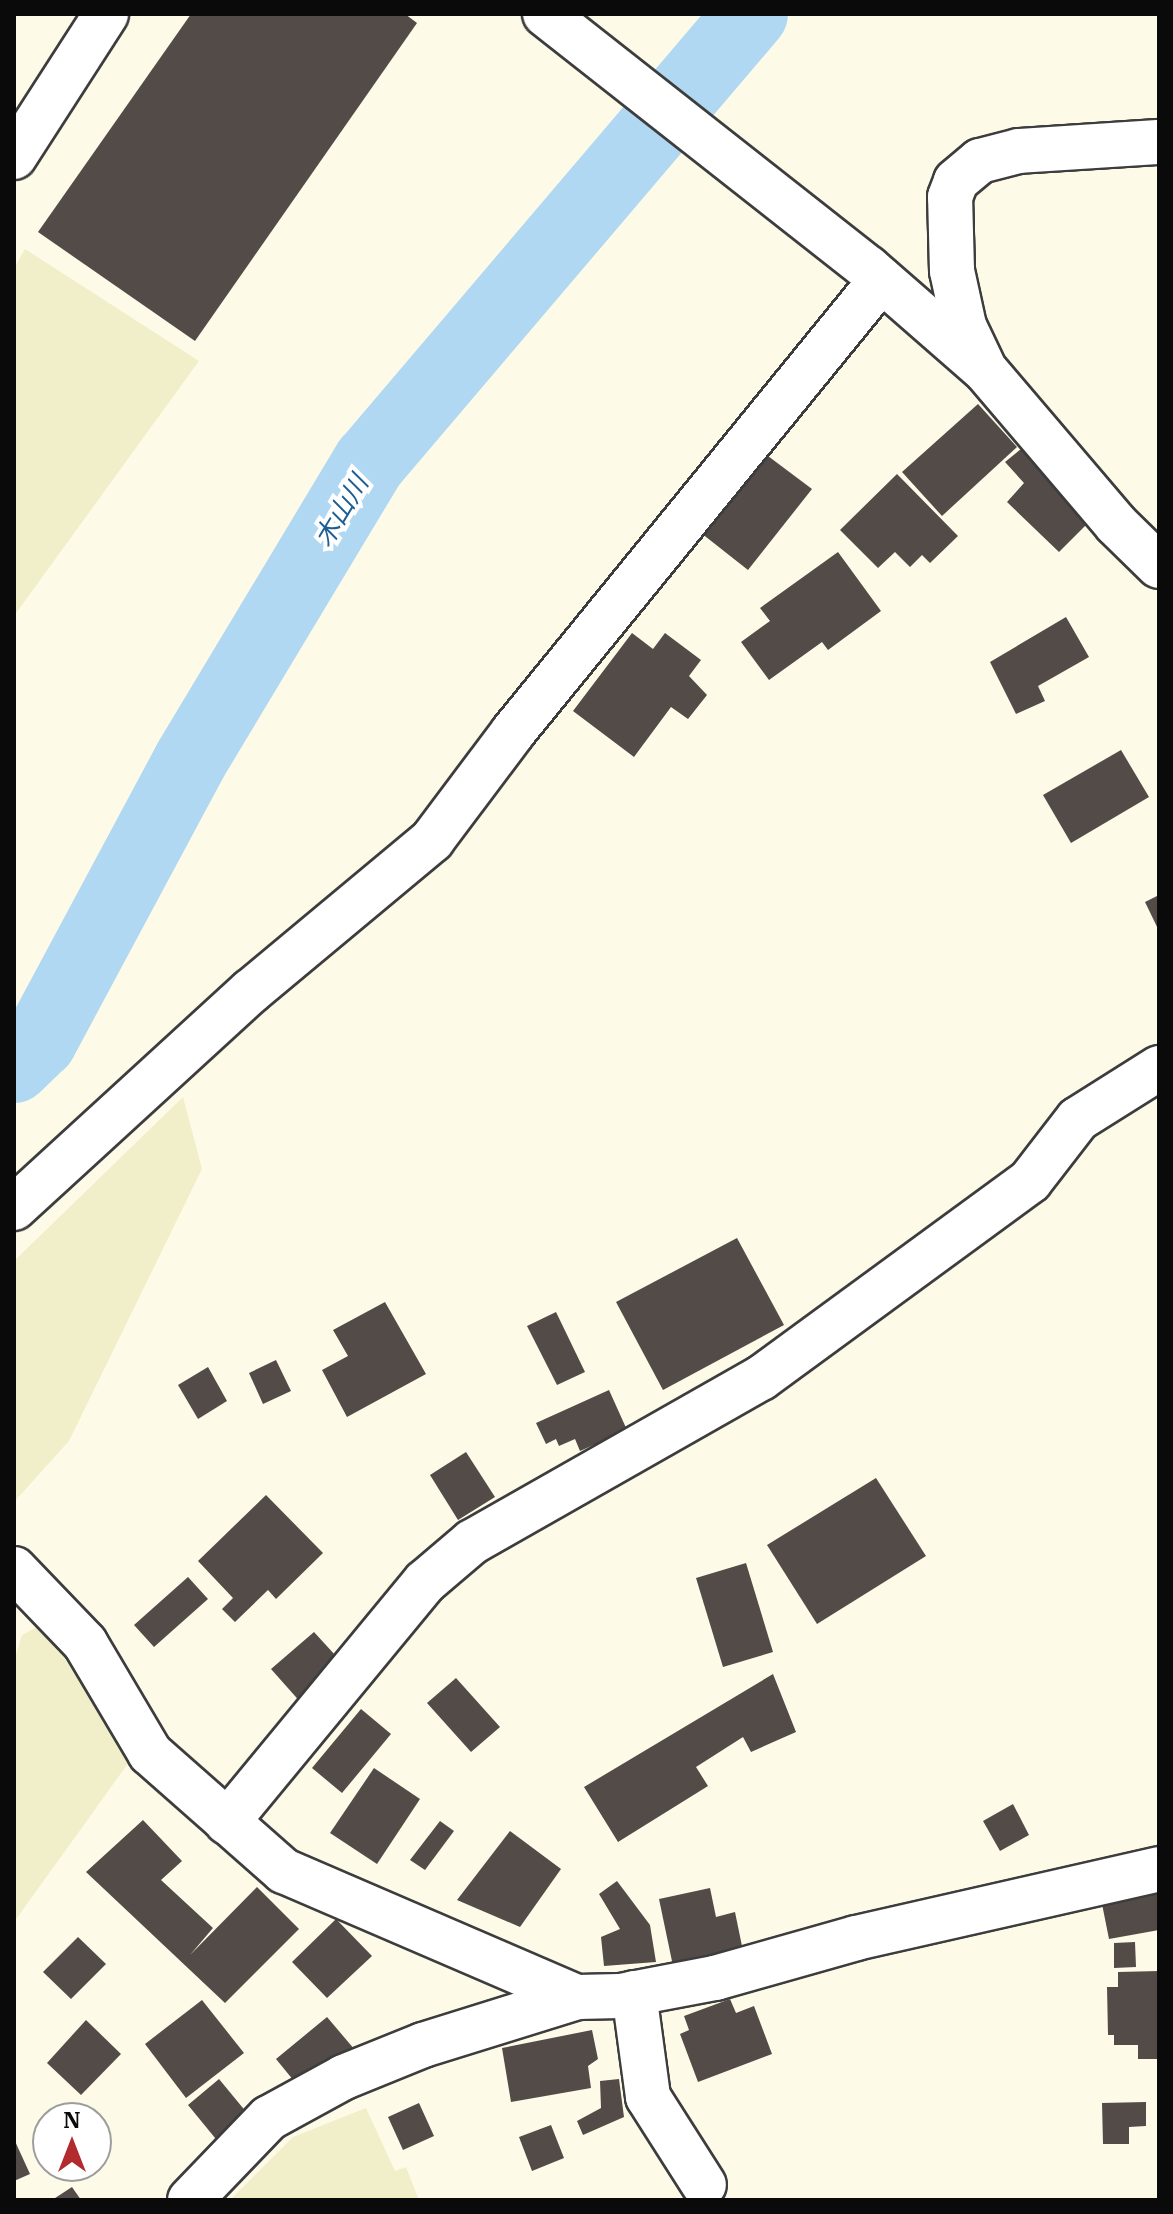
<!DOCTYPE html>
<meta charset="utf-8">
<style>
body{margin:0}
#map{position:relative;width:1173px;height:2214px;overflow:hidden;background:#fefae8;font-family:"IBM Plex Serif","Noto Sans JP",serif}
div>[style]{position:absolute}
.farmland>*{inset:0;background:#f1efca}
.river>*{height:74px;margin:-37px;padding:0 37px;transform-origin:37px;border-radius:37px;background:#b0d8f2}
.building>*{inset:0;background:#524b47}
.roads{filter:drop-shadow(2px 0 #3d3d3d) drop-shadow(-2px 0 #3d3d3d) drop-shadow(0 2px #3d3d3d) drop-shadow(0 -2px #3d3d3d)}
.minor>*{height:44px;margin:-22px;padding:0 22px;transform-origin:22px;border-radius:22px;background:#fff}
span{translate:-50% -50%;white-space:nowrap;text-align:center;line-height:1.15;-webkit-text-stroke:8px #fff;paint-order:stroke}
.water-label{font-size:26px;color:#1c5d93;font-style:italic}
.frame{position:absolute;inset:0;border:16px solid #0a0a0a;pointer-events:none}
.north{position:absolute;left:32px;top:2102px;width:80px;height:80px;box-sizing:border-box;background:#fff;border:2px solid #9d9d9d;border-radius:50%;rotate:0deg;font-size:22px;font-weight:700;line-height:32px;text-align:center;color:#0a0a0a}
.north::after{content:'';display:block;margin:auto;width:28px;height:36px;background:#b12b2f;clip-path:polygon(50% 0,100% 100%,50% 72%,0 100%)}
</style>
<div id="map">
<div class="farmland">
<i style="clip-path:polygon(25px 249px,199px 361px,14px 616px,14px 268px)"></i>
<i style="clip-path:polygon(183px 1097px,202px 1169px,69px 1441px,14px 1502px,14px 1261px)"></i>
<i style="clip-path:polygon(43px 1624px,132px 1758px,14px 1922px,14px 1661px,22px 1635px)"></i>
<i style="clip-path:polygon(366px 2108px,395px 2171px,406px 2167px,419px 2200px,230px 2200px,293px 2137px)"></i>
</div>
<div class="river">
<i style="left:14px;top:1066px;width:36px;rotate:-44deg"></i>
<i style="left:40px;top:1041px;width:318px;rotate:-61.8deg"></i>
<i style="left:190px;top:761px;width:349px;rotate:-59deg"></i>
<i style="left:370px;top:462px;width:588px;rotate:-49.62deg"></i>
</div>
<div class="building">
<i style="clip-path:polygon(191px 14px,405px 14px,417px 23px,195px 341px,38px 232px)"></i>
<i style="clip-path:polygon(978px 404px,1017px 447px,942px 516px,902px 472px)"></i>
<i style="clip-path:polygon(1021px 449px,1094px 517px,1059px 552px,1007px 502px,1024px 483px,1005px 462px)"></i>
<i style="clip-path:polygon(764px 453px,812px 489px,748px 570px,701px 533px)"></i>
<i style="clip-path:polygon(897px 474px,958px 536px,930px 563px,922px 555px,910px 567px,895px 552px,878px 568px,840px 530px)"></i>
<i style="clip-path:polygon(838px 552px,881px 611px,828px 650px,822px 642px,769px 680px,741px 642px,770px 621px,760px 608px)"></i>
<i style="clip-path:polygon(1066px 617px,1089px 657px,1038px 686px,1045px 701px,1016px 714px,990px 662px)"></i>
<i style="clip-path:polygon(632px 633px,653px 649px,665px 633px,701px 660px,689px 676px,707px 695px,688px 719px,671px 707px,634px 757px,573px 711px)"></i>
<i style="clip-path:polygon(1121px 750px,1149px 797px,1071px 843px,1043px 795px)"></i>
<i style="clip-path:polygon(1159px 895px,1159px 931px,1145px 902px)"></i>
<i style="clip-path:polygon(737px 1238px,784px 1325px,663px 1390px,616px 1302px)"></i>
<i style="clip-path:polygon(385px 1302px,426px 1374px,347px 1417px,322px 1370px,348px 1356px,333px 1330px)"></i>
<i style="clip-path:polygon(556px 1312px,585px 1372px,557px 1385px,527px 1326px)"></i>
<i style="clip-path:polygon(276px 1360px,291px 1391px,263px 1404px,249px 1373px)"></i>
<i style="clip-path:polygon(208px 1367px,227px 1401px,198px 1419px,178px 1385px)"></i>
<i style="clip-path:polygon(609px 1390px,627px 1430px,580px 1451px,575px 1439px,559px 1446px,556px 1439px,546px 1444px,536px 1423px)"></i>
<i style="clip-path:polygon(466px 1452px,495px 1497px,458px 1520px,430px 1475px)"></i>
<i style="clip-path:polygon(876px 1478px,926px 1556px,817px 1624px,767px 1545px)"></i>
<i style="clip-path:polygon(266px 1495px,323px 1553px,276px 1599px,268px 1590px,235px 1622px,222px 1609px,233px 1598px,198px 1561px)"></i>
<i style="clip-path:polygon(746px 1563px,773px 1652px,723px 1667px,696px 1578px)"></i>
<i style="clip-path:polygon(188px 1577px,208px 1599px,154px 1647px,134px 1625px)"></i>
<i style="clip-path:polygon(314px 1632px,346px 1667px,303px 1705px,271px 1669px)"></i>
<i style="clip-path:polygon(773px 1674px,796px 1732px,751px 1752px,743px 1737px,696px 1767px,708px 1786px,618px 1842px,584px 1787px)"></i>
<i style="clip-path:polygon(456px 1678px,500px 1727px,471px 1752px,427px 1703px)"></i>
<i style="clip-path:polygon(361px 1709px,391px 1734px,342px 1793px,312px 1768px)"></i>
<i style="clip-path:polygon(374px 1768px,420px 1799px,377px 1864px,330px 1833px)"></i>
<i style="clip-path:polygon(1013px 1804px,1029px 1835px,1000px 1851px,983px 1821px)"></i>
<i style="clip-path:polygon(143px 1820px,182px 1861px,161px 1880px,213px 1928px,190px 1955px,257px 1887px,299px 1929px,225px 2003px,86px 1872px)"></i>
<i style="clip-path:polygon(440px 1821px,454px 1831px,425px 1870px,410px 1860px)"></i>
<i style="clip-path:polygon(510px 1831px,561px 1869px,520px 1927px,457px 1900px)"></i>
<i style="clip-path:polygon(617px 1881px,650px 1925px,656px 1962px,604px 1966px,601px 1937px,620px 1929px,599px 1894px)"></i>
<i style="clip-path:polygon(1159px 1887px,1159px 1930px,1109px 1939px,1101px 1899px)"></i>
<i style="clip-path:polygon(710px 1888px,716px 1917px,735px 1912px,743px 1951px,673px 1966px,659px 1899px)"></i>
<i style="clip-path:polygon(336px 1919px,372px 1956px,327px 1998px,292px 1962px)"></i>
<i style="clip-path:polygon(78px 1937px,106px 1964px,71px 1999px,43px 1972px)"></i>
<i style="clip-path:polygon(1135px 1942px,1136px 1967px,1114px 1968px,1114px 1943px)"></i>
<i style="clip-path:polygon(1159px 1971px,1159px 2059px,1138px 2059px,1138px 2045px,1114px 2045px,1114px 2035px,1108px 2035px,1107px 1987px,1118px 1987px,1118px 1972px)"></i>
<i style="clip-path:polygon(730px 1999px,736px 2013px,754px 2006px,772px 2054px,698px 2082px,680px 2034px,689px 2030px,684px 2016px)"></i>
<i style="clip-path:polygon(202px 2000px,244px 2053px,186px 2098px,145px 2044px)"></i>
<i style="clip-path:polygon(327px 2017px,355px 2050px,303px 2092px,276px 2059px)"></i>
<i style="clip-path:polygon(86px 2020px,121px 2054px,81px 2095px,47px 2063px)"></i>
<i style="clip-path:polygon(592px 2030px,598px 2059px,588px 2066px,591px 2088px,511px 2102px,502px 2048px)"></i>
<i style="clip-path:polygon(219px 2079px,252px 2119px,220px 2144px,188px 2105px)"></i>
<i style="clip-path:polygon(619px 2079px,624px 2117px,583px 2135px,577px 2121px,601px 2108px,600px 2081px)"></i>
<i style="clip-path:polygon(1146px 2102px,1146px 2126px,1129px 2127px,1129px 2144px,1103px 2144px,1102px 2103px)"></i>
<i style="clip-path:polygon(419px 2103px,434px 2136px,403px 2150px,388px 2117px)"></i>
<i style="clip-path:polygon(551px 2125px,564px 2158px,532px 2171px,519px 2137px)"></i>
<i style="clip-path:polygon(14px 2139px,30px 2174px,14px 2181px)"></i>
<i style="clip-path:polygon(72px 2187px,81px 2200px,52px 2200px)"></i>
</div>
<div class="roads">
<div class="minor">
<i style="left:545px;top:14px;width:411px;rotate:38.2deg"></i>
<i style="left:868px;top:268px;width:155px;rotate:41.1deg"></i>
<i style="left:985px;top:370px;width:202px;rotate:49.6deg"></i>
<i style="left:1116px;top:524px;width:60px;rotate:44.3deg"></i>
<i style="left:14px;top:157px;width:170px;rotate:-57.2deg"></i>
<i style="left:982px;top:364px;width:42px;rotate:-115.3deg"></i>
<i style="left:964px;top:326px;width:56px;rotate:-102.3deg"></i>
<i style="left:952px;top:271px;width:74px;rotate:-91.5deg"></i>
<i style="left:950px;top:197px;width:17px;rotate:-69deg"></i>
<i style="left:956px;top:181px;width:31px;rotate:-40deg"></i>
<i style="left:980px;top:161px;width:40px;rotate:-14.4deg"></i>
<i style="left:1019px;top:151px;width:140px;rotate:-3.7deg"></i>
<i style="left:14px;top:1208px;width:321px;rotate:-42.5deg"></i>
<i style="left:251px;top:991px;width:236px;rotate:-39.8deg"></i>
<i style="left:432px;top:840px;width:135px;rotate:-53.1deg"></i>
<i style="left:513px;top:732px;width:583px;rotate:-50.85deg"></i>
<i style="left:14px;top:1569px;width:103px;rotate:46.2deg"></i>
<i style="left:85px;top:1643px;width:128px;rotate:59.4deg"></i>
<i style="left:150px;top:1753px;width:179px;rotate:41.4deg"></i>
<i style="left:284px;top:1871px;width:319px;rotate:23.3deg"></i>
<i style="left:227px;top:1822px;width:311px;rotate:-50.5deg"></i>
<i style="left:425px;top:1582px;width:62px;rotate:-40.4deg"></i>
<i style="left:472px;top:1542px;width:332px;rotate:-29.6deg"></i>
<i style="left:761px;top:1378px;width:333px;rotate:-36.2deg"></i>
<i style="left:1030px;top:1181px;width:78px;rotate:-52.3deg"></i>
<i style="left:1078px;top:1119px;width:96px;rotate:-32.2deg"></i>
<i style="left:634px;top:1993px;width:105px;rotate:82.3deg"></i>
<i style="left:648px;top:2097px;width:104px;rotate:57.5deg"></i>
<i style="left:190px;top:2200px;width:114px;rotate:-46.1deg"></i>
<i style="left:269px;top:2118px;width:85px;rotate:-28.7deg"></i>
<i style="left:344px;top:2077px;width:85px;rotate:-22.1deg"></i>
<i style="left:423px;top:2045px;width:161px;rotate:-17.3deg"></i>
<i style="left:577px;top:1997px;width:43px;rotate:-1.3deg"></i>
<i style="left:620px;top:1996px;width:97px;rotate:-10.7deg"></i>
<i style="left:715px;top:1978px;width:147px;rotate:-15.8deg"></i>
<i style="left:856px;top:1938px;width:311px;rotate:-12.8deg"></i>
</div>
</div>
<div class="water-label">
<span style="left:341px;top:511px;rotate:-59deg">木山川</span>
</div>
<div class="frame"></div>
<div class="north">N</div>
</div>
